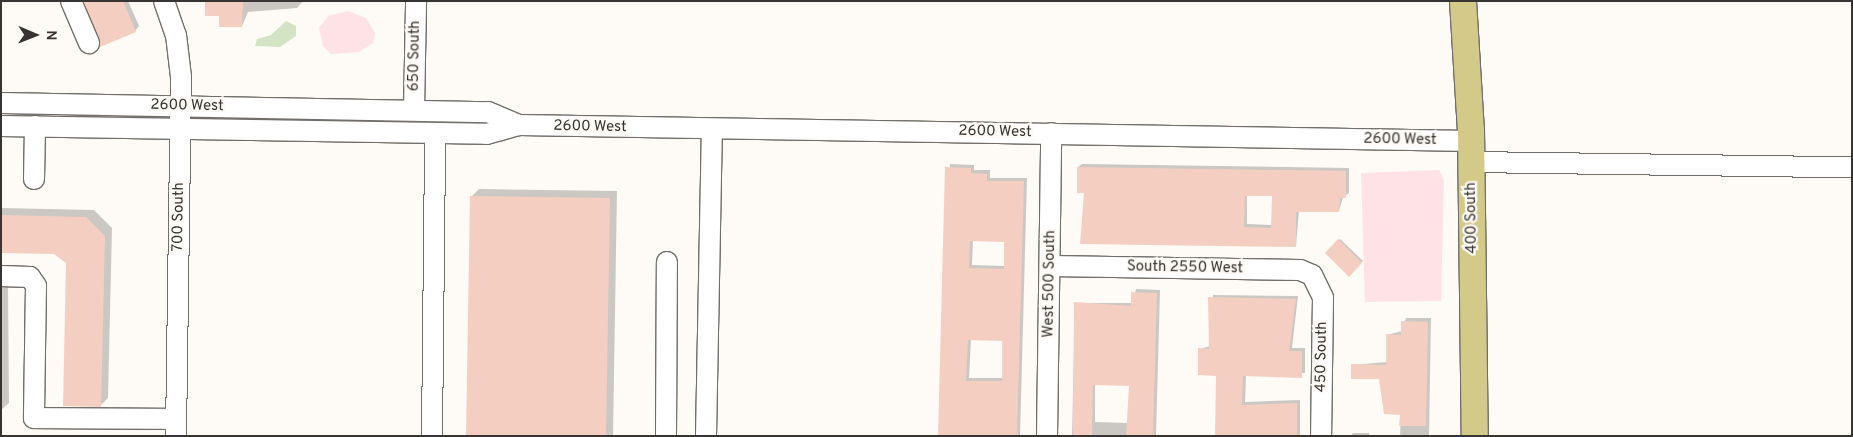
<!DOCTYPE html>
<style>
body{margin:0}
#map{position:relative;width:1853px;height:437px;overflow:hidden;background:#fefaf5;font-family:Overpass,sans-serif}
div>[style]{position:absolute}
.green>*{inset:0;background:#ffe2e5}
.water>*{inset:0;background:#d3e4c5}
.shadow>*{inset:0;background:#0003}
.building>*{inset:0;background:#f4cfc1}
.roads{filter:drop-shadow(1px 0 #726f6b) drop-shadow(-1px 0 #726f6b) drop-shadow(0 1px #726f6b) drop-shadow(0 -1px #726f6b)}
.minor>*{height:20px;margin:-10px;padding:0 10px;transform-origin:10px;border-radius:10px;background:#fff}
.major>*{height:26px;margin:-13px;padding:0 13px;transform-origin:13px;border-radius:13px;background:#d3ca89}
span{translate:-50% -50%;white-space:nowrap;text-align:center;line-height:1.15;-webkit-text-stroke:4.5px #fefaf5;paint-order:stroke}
.street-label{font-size:15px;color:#373533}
.frame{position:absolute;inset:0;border:2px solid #373533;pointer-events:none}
.north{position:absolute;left:10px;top:10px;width:50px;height:50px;-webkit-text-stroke:4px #fefaf5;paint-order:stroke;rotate:91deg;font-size:14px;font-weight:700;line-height:20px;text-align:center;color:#373533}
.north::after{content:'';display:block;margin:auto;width:18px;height:22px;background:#373533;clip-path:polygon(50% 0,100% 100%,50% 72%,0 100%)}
</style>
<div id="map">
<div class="green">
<i style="clip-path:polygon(348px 11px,366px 18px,375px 33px,373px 43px,359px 52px,331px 54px,323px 46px,319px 28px,328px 16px)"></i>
<i style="clip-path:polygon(1439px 170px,1444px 181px,1441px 301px,1365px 302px,1361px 173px)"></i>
</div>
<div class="water">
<i style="clip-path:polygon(286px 21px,296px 26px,296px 36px,280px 47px,255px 46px,257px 39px,271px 35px)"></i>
</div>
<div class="shadow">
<i style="clip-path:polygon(85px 1px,128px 1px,139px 26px,135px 31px)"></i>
<i style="clip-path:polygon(206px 1px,303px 1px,297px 8px,248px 12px,242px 26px)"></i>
<i style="clip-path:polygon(evenodd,950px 164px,974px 165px,974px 170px,990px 170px,990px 178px,1027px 178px,1020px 436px,940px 436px,950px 164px,973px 240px,1005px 241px,1005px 266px,972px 265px,973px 240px,950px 164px,971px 339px,1004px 339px,1003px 378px,969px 378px,971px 339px)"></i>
<i style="clip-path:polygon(evenodd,1082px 164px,1349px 168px,1349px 193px,1343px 197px,1339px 211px,1299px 211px,1296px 246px,1085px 192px,1078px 167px,1082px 164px,1247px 195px,1273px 195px,1273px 225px,1247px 224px,1247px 195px)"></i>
<i style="clip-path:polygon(479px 189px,617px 191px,613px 436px,468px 436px,472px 196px)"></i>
<i style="clip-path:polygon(1px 208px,94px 210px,112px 228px,108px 398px,101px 405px,67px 263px,55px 253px,1px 252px)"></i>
<i style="clip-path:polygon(1340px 239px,1363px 261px,1349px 275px,1326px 253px)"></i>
<i style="clip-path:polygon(1px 286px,8px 286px,9px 403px,1px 410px)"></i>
<i style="clip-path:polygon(evenodd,1136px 289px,1160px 290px,1156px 436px,1072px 436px,1075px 303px,1132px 303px,1136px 289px,1095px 384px,1131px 385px,1128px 423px,1095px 422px,1095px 384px)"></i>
<i style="clip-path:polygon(1213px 295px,1298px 296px,1292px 348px,1305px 348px,1305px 373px,1246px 375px,1245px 402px,1300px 400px,1300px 436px,1216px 436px,1218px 374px,1200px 349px,1210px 346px)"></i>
<i style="clip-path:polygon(1406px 318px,1431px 318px,1429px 436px,1400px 436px,1401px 413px,1380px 378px,1352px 365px,1387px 362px,1387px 335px,1402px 331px)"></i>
<i style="clip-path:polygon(1353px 433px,1369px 433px,1369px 436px,1351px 436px)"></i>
</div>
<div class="building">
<i style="clip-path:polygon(84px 1px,123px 1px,136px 32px,100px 47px)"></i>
<i style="clip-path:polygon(205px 1px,243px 1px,242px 27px,219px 27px,219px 16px,205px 16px)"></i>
<i style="clip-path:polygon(evenodd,945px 167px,971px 168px,971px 173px,987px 174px,987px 181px,1024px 181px,1017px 436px,938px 436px,945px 167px,970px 241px,1004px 242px,1004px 269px,969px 268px,970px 241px,945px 167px,968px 340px,1002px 341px,1002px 381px,966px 381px,968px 340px)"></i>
<i style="clip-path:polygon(evenodd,1077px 167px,1346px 171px,1346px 198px,1340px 198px,1339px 212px,1296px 212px,1296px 247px,1080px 244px,1084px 193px,1077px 193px,1077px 167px,1245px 196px,1272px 196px,1271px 228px,1244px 227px,1245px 196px)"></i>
<i style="clip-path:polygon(470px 196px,610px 198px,606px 436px,466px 436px)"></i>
<i style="clip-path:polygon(1px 215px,86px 217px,105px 236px,101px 407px,63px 406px,66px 263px,54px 254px,1px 253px)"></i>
<i style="clip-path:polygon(1338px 239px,1362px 263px,1349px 277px,1325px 253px)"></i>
<i style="clip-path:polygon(1131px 292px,1157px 293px,1153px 436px,1126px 436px,1129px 386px,1093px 385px,1092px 436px,1073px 436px,1074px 302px,1131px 306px)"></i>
<i style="clip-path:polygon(1208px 297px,1296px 299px,1289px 351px,1302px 351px,1302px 378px,1243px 376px,1242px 405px,1297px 403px,1297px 436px,1215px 436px,1216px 376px,1198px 375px,1198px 348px,1209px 349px)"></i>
<i style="clip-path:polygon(1401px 321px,1428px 322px,1426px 426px,1399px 426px,1400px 415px,1384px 414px,1379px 379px,1351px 379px,1351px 364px,1386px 365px,1386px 334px,1401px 335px)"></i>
</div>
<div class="roads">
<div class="minor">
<i style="left:71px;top:1px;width:46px;rotate:66.8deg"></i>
<i style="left:164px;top:1px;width:36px;rotate:71deg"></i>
<i style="left:176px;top:35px;width:42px;rotate:83.2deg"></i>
<i style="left:181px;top:77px;width:359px;rotate:90.8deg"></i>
<i style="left:1px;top:103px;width:487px;rotate:1.1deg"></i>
<i style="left:488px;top:112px;width:34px;rotate:23deg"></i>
<i style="left:414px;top:110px;width:109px;rotate:-88.9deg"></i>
<i style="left:1px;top:126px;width:486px;rotate:0.9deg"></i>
<i style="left:487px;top:134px;width:33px;rotate:-16deg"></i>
<i style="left:519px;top:125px;width:952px;rotate:0.96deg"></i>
<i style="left:1471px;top:162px;width:381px;rotate:0.8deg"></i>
<i style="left:34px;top:179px;width:53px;rotate:-88.9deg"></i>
<i style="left:1050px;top:266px;width:250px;rotate:0.9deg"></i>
<i style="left:1300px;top:270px;width:13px;rotate:23deg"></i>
<i style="left:1312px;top:275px;width:25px;rotate:64deg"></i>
<i style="left:1323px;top:298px;width:138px;rotate:90.8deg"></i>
<i style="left:1px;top:276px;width:29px;rotate:2deg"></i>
<i style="left:30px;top:277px;width:11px;rotate:56deg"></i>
<i style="left:36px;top:286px;width:132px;rotate:90.9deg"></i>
<i style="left:34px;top:418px;width:142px;rotate:0.4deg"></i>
<i style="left:432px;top:436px;width:303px;rotate:-89.4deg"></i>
<i style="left:666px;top:436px;width:174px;rotate:-89.7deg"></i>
<i style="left:706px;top:436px;width:307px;rotate:-88.9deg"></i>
<i style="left:1047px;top:436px;width:303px;rotate:-89.2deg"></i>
</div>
<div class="major">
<i style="left:1463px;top:1px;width:129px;rotate:86.5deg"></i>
<i style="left:1471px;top:130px;width:306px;rotate:89.3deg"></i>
</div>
</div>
<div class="street-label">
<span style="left:415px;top:56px;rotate:-89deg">650 South</span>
<span style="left:187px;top:106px;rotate:1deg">2600 West</span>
<span style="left:590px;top:127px;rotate:1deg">2600 West</span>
<span style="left:995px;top:132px;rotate:1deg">2600 West</span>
<span style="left:1400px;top:140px;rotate:1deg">2600 West</span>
<span style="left:179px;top:217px;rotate:-89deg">700 South</span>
<span style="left:1472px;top:218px;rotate:-91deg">400 South</span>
<span style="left:1185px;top:268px;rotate:1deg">South 2550 West</span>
<span style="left:1050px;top:284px;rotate:-89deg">West 500 South</span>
<span style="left:1322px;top:357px;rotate:-89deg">450 South</span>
</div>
<div class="frame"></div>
<div class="north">N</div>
</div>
